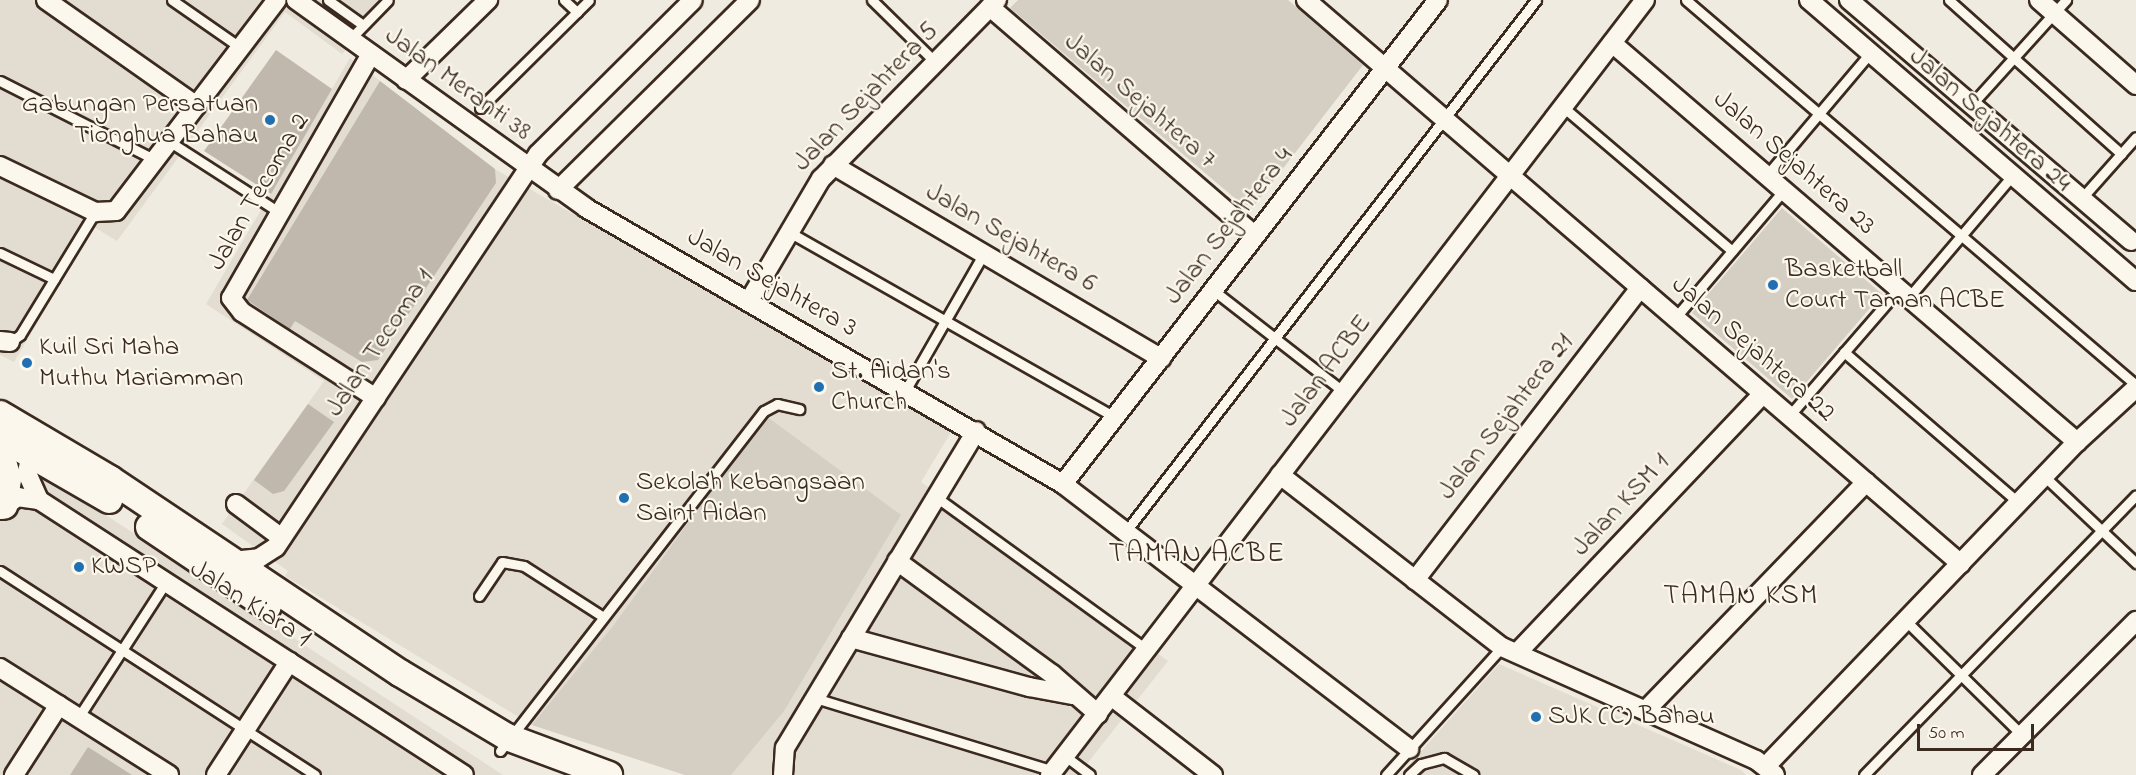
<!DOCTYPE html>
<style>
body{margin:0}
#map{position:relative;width:2136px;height:775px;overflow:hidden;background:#f0ebe0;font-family:"Indie Flower",sans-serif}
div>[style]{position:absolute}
.built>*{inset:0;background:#e2dcd1}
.green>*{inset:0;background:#d5cec3}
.building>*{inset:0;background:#c0b8ad}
.roads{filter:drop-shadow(2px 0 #3b2a1e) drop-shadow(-2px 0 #3b2a1e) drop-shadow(0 2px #3b2a1e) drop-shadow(0 -2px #3b2a1e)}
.service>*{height:9px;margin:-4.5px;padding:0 4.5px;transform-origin:4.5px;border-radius:4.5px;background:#fbf7ec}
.minor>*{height:18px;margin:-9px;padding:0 9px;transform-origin:9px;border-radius:9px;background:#fbf7ec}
.secondary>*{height:26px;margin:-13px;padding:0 13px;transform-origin:13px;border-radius:13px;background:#fbf7ec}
.dots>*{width:16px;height:16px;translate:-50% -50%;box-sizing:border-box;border:3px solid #fbf7ec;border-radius:50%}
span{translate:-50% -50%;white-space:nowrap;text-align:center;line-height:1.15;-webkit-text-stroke:4.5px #fbf7ec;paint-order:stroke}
.street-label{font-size:27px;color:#3b2a1e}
.poi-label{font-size:27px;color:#3b2a1e}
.right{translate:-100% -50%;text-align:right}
.left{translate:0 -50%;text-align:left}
.neighbourhood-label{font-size:28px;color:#3b2a1e;letter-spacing:1.5px}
.scale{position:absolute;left:1917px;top:724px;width:117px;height:27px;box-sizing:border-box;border:3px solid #3b2a1e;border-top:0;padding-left:8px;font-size:18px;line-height:21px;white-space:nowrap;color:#3b2a1e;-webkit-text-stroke:4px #fbf7ec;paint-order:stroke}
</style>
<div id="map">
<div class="built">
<i style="clip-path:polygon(0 0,395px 0,342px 54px,285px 12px,117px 241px,94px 227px,14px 362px,0 355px)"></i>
<i style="clip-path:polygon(350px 58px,495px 169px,951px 432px,921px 482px,1168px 661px,1086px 765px,1097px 775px,685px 775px,532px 725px,285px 576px,288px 571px,222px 524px,324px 381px,206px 304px)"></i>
<i style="clip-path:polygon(12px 463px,95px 508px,503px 775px,0 775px,0 481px)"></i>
<i style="clip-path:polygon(1499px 664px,1741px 770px,1746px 775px,1400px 775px)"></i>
</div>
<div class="green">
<i style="clip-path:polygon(1018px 0,1288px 0,1363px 65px,1250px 211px,1010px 8px)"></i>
<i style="clip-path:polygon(1782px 208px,1882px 294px,1792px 399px,1692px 313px)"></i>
<i style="clip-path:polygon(766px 416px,901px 515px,784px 711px,731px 775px,685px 775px,532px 725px,613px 626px)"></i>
</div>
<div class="building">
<i style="clip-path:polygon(276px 50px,332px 89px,271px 194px,204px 151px)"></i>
<i style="clip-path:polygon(380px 81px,495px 169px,496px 183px,378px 360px,362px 362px,295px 321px,290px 329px,247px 300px)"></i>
<i style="clip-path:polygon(308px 404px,334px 422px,284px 491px,273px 494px,254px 480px)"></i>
<i style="clip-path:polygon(88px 747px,132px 775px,70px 775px)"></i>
</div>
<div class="roads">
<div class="service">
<i style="left:172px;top:0;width:84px;rotate:34.8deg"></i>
<i style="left:328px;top:0;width:43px;rotate:35.5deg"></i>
<i style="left:564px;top:0;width:18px;rotate:43deg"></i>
<i style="left:872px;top:0;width:88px;rotate:44.5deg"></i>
<i style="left:1686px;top:0;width:592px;rotate:40.55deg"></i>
<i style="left:1949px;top:0;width:231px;rotate:41.8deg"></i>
<i style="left:350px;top:39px;width:54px;rotate:-45.7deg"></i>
<i style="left:0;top:81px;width:175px;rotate:26.9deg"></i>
<i style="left:1971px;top:105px;width:142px;rotate:-47.9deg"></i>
<i style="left:1563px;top:107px;width:222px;rotate:40.4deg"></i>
<i style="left:480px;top:108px;width:153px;rotate:-44.7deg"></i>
<i style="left:170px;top:142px;width:130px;rotate:32.7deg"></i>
<i style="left:1767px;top:175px;width:160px;rotate:-49.8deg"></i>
<i style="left:2080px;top:200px;width:84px;rotate:-48.4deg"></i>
<i style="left:789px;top:232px;width:375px;rotate:29.6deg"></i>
<i style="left:0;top:253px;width:60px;rotate:25.7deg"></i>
<i style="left:1213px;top:290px;width:166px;rotate:37.9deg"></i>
<i style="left:1909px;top:297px;width:160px;rotate:-49.6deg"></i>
<i style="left:1675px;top:318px;width:168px;rotate:-49.6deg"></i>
<i style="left:10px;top:342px;width:12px;rotate:-35deg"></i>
<i style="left:20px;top:335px;width:144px;rotate:-58.6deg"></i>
<i style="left:1844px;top:352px;width:231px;rotate:40.8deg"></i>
<i style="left:905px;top:391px;width:159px;rotate:-60.2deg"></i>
<i style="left:1789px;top:416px;width:168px;rotate:-49.1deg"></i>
<i style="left:2044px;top:476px;width:127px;rotate:43.4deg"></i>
<i style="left:936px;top:497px;width:261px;rotate:35.9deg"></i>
<i style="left:1126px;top:531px;width:671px;rotate:-52.33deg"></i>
<i style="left:0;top:571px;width:375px;rotate:32.9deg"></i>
<i style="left:479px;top:596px;width:41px;rotate:-55.9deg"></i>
<i style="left:502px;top:562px;width:22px;rotate:10deg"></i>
<i style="left:524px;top:566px;width:93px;rotate:32.7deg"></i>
<i style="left:1906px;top:621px;width:163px;rotate:44.5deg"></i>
<i style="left:815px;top:698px;width:250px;rotate:17deg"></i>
<i style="left:78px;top:718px;width:162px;rotate:-57.1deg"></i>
<i style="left:500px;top:751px;width:430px;rotate:-52.2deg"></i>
<i style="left:764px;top:411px;width:15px;rotate:-28deg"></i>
<i style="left:777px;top:404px;width:23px;rotate:13deg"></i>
<i style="left:1065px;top:756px;width:31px;rotate:37deg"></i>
<i style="left:1386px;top:775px;width:173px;rotate:-47.8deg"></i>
<i style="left:1409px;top:775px;width:16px;rotate:-43deg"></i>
<i style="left:1421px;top:764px;width:24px;rotate:-15deg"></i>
<i style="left:1444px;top:758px;width:34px;rotate:30deg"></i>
<i style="left:1864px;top:775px;width:390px;rotate:-45.8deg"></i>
</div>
<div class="minor">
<i style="left:46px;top:0;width:184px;rotate:35.1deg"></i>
<i style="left:296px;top:0;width:357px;rotate:35.6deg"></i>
<i style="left:586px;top:208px;width:551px;rotate:30.05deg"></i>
<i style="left:1063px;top:484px;width:436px;rotate:37.4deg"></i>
<i style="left:1306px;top:0;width:864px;rotate:40.73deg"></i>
<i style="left:1809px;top:0;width:431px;rotate:40.7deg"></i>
<i style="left:1849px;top:0;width:371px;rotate:40.5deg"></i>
<i style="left:2039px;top:0;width:129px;rotate:41.2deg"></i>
<i style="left:990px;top:7px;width:350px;rotate:40.8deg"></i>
<i style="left:1612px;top:43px;width:613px;rotate:40.63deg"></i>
<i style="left:371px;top:54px;width:281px;rotate:119.8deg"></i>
<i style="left:231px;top:298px;width:18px;rotate:52deg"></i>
<i style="left:242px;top:312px;width:159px;rotate:32.7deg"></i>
<i style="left:406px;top:80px;width:115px;rotate:-44.3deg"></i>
<i style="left:833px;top:165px;width:381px;rotate:30.5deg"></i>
<i style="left:0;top:166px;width:106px;rotate:25.8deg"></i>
<i style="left:95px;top:212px;width:21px;rotate:-3deg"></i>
<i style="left:116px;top:211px;width:265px;rotate:-52.7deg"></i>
<i style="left:558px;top:190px;width:270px;rotate:-44.7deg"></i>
<i style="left:749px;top:301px;width:142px;rotate:-59.5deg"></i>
<i style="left:821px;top:179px;width:251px;rotate:-45.5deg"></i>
<i style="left:0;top:341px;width:10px;rotate:6deg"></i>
<i style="left:33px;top:446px;width:28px;rotate:103deg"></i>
<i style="left:27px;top:473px;width:30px;rotate:66deg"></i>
<i style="left:1280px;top:475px;width:281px;rotate:37.8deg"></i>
<i style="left:1502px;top:647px;width:278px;rotate:24deg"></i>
<i style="left:1756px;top:760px;width:24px;rotate:38deg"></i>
<i style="left:1063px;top:484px;width:612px;rotate:-52.23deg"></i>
<i style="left:236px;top:504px;width:57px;rotate:36.5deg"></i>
<i style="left:1px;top:510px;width:21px;rotate:-39deg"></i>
<i style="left:17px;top:497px;width:22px;rotate:8deg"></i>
<i style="left:39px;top:500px;width:506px;rotate:32.91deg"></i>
<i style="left:232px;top:561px;width:27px;rotate:-6deg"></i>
<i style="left:259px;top:558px;width:20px;rotate:-33deg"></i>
<i style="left:276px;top:547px;width:472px;rotate:-56.3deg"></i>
<i style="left:538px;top:154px;width:218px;rotate:-44.8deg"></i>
<i style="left:897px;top:561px;width:192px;rotate:36.1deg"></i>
<i style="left:1052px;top:674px;width:61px;rotate:41deg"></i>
<i style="left:1415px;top:580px;width:369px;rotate:-52.4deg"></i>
<i style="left:851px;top:638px;width:185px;rotate:15.4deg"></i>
<i style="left:1029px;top:687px;width:45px;rotate:10.3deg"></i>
<i style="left:1517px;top:653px;width:357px;rotate:-46.5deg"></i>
<i style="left:0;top:668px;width:200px;rotate:32.3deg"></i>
<i style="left:1111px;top:696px;width:129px;rotate:37.8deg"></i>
<i style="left:1646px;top:710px;width:317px;rotate:-46deg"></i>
<i style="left:1766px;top:766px;width:449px;rotate:-46.2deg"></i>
<i style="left:2077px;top:442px;width:80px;rotate:-42.5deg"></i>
<i style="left:14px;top:775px;width:83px;rotate:-57.3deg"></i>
<i style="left:216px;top:775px;width:135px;rotate:-57.1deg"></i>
<i style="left:783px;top:775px;width:27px;rotate:-86deg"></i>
<i style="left:785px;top:748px;width:370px;rotate:-58.9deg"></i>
<i style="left:1050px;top:775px;width:977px;rotate:-52.49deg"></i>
<i style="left:1982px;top:775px;width:218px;rotate:-45deg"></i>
</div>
<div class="secondary">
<i style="left:0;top:414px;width:128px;rotate:30.6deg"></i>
<i style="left:110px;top:479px;width:349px;rotate:33.8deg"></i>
<i style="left:400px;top:673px;width:125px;rotate:30.9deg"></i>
<i style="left:507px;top:737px;width:109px;rotate:20.4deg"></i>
<i style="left:0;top:437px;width:126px;rotate:30deg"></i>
<i style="left:0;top:451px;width:29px;rotate:74deg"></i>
<i style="left:8px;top:479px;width:27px;rotate:98deg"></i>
<i style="left:149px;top:527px;width:143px;rotate:33.9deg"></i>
</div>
</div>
<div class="dots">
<i style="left:270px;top:120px;background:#1f6fb2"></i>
<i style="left:1773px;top:285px;background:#1f6fb2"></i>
<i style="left:27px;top:363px;background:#1f6fb2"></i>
<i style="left:819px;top:387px;background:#1f6fb2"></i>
<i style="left:624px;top:498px;background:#1f6fb2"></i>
<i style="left:79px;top:567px;background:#1f6fb2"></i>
<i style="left:1536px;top:717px;background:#1f6fb2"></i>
</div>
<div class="street-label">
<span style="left:458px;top:84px;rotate:36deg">Jalan Meranti 38</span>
<span style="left:866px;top:97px;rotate:-46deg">Jalan Sejahtera 5</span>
<span style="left:1140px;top:101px;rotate:41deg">Jalan Sejahtera 7</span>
<span style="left:1990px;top:120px;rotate:41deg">Jalan Sejahtera 24</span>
<span style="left:1794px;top:163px;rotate:41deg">Jalan Sejahtera 23</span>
<span style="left:259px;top:192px;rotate:-60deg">Jalan Tecoma 2</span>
<span style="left:1229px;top:226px;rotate:-52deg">Jalan Sejahtera 4</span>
<span style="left:1011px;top:238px;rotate:30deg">Jalan Sejahtera 6</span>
<span style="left:772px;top:283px;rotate:30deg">Jalan Sejahtera 3</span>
<span style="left:380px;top:343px;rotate:-56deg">Jalan Tecoma 1</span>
<span style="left:1753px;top:349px;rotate:41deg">Jalan Sejahtera 22</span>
<span style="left:1326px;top:371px;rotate:-53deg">Jalan ACBE</span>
<span style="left:1506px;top:417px;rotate:-52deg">Jalan Sejahtera 21</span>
<span style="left:1621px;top:505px;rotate:-47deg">Jalan KSM 1</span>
<span style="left:250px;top:604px;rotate:33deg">Jalan Kiara 1</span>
</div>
<div class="poi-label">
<span class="right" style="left:258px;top:120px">Gabungan Persatuan<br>Tionghua Bahau</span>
<span class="left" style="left:1785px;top:285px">Basketball<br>Court Taman ACBE</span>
<span class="left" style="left:39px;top:363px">Kuil Sri Maha<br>Muthu Mariamman</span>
<span class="left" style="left:831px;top:387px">St. Aidan's<br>Church</span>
<span class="left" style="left:636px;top:498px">Sekolah Kebangsaan<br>Saint Aidan</span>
<span class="left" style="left:91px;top:567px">KWSP</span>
<span class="left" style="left:1548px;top:717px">SJK (C) Bahau</span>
</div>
<div class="neighbourhood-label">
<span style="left:1197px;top:555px">TAMAN ACBE</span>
<span style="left:1741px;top:597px">TAMAN KSM</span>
</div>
<div class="scale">50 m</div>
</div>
